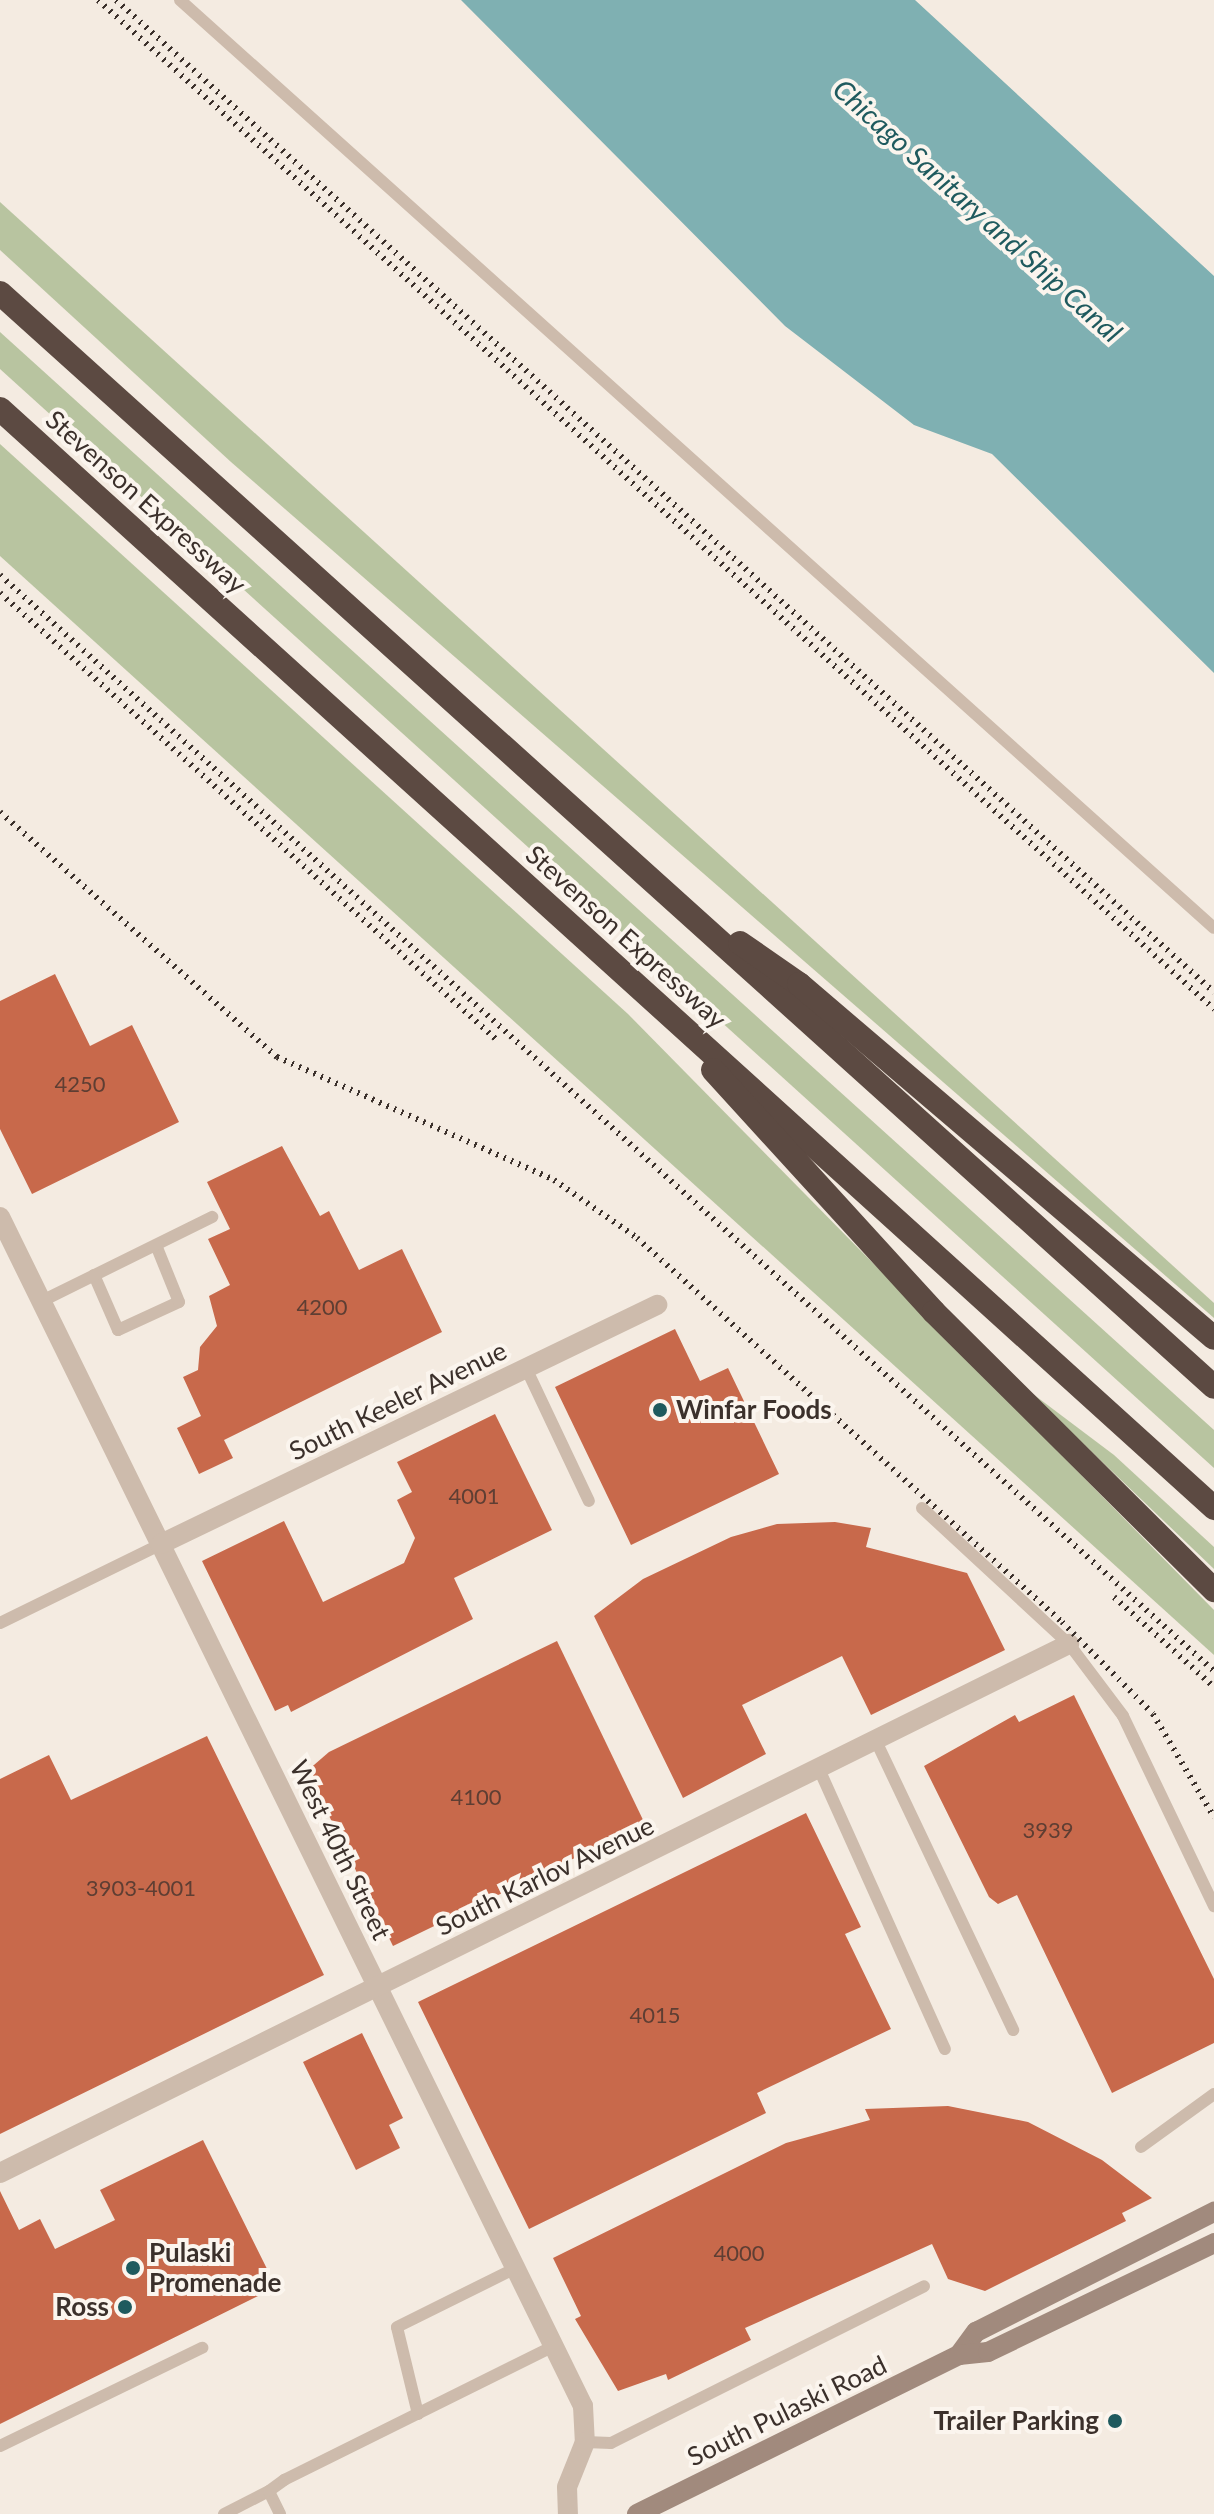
<!DOCTYPE html>
<style>
body{margin:0}
#map{position:relative;width:1214px;height:2514px;overflow:hidden;background:#f4ebe1;font-family:Lato,sans-serif}
div>[style]{position:absolute}
.green>*{inset:0;background:#b8c4a0}
.water>*{inset:0;background:#7fb0b2}
.building>*{inset:0;background:#c8694b}
.lane>*{height:12px;margin:-6px;padding:0 6px;transform-origin:6px;border-radius:6px;background:#cdbbac}
.street>*{height:20px;margin:-10px;padding:0 10px;transform-origin:10px;border-radius:10px;background:#cdbbac}
.secondary>*{height:20px;margin:-10px;padding:0 10px;transform-origin:10px;border-radius:10px;background:#a18a7d}
.highway>*{height:24px;margin:-12px;padding:0 12px;transform-origin:12px;border-radius:12px;background:#5c4a42}
.rail>*{height:6px;margin-top:-3px;transform-origin:0;background:repeating-linear-gradient(90deg,#3b302b 0 2px,transparent 0 8px)}
.dots>*{width:22px;height:22px;translate:-50% -50%;box-sizing:border-box;border:4px solid #fbf5ee;border-radius:50%}
span{translate:-50% -50%;white-space:nowrap;text-align:center;line-height:1.15;-webkit-text-stroke:8px #fbf5ee;paint-order:stroke}
.number-label{font-size:22px;color:#5e3e33}
.number-label span{-webkit-text-stroke-width:0}
.street-label{font-size:26px;color:#3b302b}
.poi-label{font-size:26px;color:#3b302b;font-weight:700}
.left{translate:0 -50%;text-align:left}
.right{translate:-100% -50%;text-align:right}
.water-label{font-size:28px;color:#1f5a5e;font-style:italic}
</style>
<div id="map">
<div class="green">
<i style="clip-path:polygon(0 202px,1214px 1303px,1214px 1318px,231px 462px,0 250px)"></i>
<i style="clip-path:polygon(0 332px,1214px 1430px,1214px 1468px,0 369px)"></i>
<i style="clip-path:polygon(0 444px,628px 1014px,1214px 1610px,1214px 1655px,0 556px)"></i>
<i style="clip-path:polygon(1025px 1388px,1114px 1455px,1214px 1547px,1214px 1569px)"></i>
</div>
<div class="water">
<i style="clip-path:polygon(461px 0,915px 0,1214px 276px,1214px 673px,992px 454px,914px 425px,785px 326px)"></i>
</div>
<div class="building">
<i style="clip-path:polygon(55px 974px,90px 1046px,132px 1025px,179px 1122px,32px 1194px,0 1129px,0 1001px)"></i>
<i style="clip-path:polygon(282px 1146px,320px 1216px,329px 1211px,359px 1270px,402px 1249px,442px 1332px,224px 1440px,233px 1458px,199px 1474px,177px 1428px,201px 1416px,183px 1377px,198px 1370px,200px 1347px,217px 1326px,209px 1296px,230px 1285px,208px 1239px,230px 1229px,207px 1182px)"></i>
<i style="clip-path:polygon(675px 1329px,700px 1381px,728px 1368px,779px 1474px,631px 1545px,555px 1387px)"></i>
<i style="clip-path:polygon(495px 1414px,552px 1530px,454px 1578px,473px 1619px,291px 1712px,288px 1705px,275px 1711px,202px 1561px,284px 1521px,323px 1602px,404px 1563px,415px 1538px,397px 1500px,412px 1492px,397px 1462px)"></i>
<i style="clip-path:polygon(835px 1522px,871px 1528px,866px 1547px,967px 1573px,1005px 1650px,871px 1715px,842px 1656px,742px 1705px,766px 1754px,683px 1798px,594px 1616px,643px 1579px,731px 1537px,777px 1524px)"></i>
<i style="clip-path:polygon(557px 1641px,645px 1824px,393px 1946px,307px 1771px,329px 1752px)"></i>
<i style="clip-path:polygon(1074px 1695px,1214px 1979px,1214px 2043px,1112px 2093px,1017px 1895px,998px 1904px,989px 1897px,924px 1766px,1015px 1715px,1019px 1722px)"></i>
<i style="clip-path:polygon(207px 1736px,324px 1975px,0 2134px,0 1779px,49px 1755px,71px 1800px)"></i>
<i style="clip-path:polygon(806px 1813px,861px 1927px,845px 1934px,891px 2029px,757px 2093px,766px 2113px,529px 2229px,418px 2002px)"></i>
<i style="clip-path:polygon(362px 2033px,403px 2118px,389px 2125px,400px 2148px,356px 2170px,303px 2062px)"></i>
<i style="clip-path:polygon(948px 2106px,1028px 2122px,1102px 2160px,1152px 2198px,1122px 2213px,1126px 2221px,985px 2291px,948px 2279px,932px 2244px,745px 2328px,751px 2340px,668px 2380px,666px 2374px,618px 2391px,575px 2319px,581px 2316px,553px 2258px,786px 2143px,870px 2120px,865px 2109px)"></i>
<i style="clip-path:polygon(203px 2140px,276px 2287px,0 2424px,0 2191px,19px 2230px,40px 2219px,55px 2249px,115px 2220px,100px 2190px)"></i>
</div>
<div class="lane">
<i style="left:180px;top:0;width:1389px;rotate:41.91deg"></i>
<i style="left:94px;top:1275px;width:60px;rotate:66.4deg"></i>
<i style="left:118px;top:1330px;width:67px;rotate:-24.7deg"></i>
<i style="left:179px;top:1302px;width:61px;rotate:-112deg"></i>
<i style="left:42px;top:1301px;width:190px;rotate:-26.3deg"></i>
<i style="left:526px;top:1368px;width:147px;rotate:64.7deg"></i>
<i style="left:922px;top:1508px;width:200px;rotate:42.8deg"></i>
<i style="left:1069px;top:1644px;width:90px;rotate:53.1deg"></i>
<i style="left:1123px;top:1716px;width:211px;rotate:64.4deg"></i>
<i style="left:0;top:1623px;width:179px;rotate:-26.1deg"></i>
<i style="left:876px;top:1741px;width:320px;rotate:64.6deg"></i>
<i style="left:819px;top:1769px;width:307px;rotate:65.8deg"></i>
<i style="left:1141px;top:2147px;width:90px;rotate:-36deg"></i>
<i style="left:418px;top:2414px;width:89px;rotate:-103.6deg"></i>
<i style="left:397px;top:2327px;width:133px;rotate:-26.4deg"></i>
<i style="left:585px;top:2442px;width:26px;rotate:2deg"></i>
<i style="left:611px;top:2443px;width:350px;rotate:-26.6deg"></i>
<i style="left:0;top:2446px;width:225px;rotate:-25.9deg"></i>
<i style="left:224px;top:2514px;width:51px;rotate:-27.1deg"></i>
<i style="left:280px;top:2514px;width:25px;rotate:-116deg"></i>
<i style="left:269px;top:2491px;width:19px;rotate:-36deg"></i>
<i style="left:284px;top:2480px;width:301px;rotate:-26.4deg"></i>
</div>
<div class="street">
<i style="left:0;top:1217px;width:1324px;rotate:63.88deg"></i>
<i style="left:583px;top:2406px;width:36px;rotate:87deg"></i>
<i style="left:585px;top:2442px;width:48px;rotate:111.8deg"></i>
<i style="left:567px;top:2487px;width:27px;rotate:88deg"></i>
<i style="left:161px;top:1544px;width:551px;rotate:-25.73deg"></i>
<i style="left:0;top:2173px;width:1193px;rotate:-26.33deg"></i>
</div>
<div class="secondary">
<i style="left:959px;top:2355px;width:29px;rotate:-54deg"></i>
<i style="left:976px;top:2332px;width:267px;rotate:-26.8deg"></i>
<i style="left:637px;top:2514px;width:359px;rotate:-26.3deg"></i>
<i style="left:959px;top:2355px;width:29px;rotate:-6deg"></i>
<i style="left:988px;top:2352px;width:251px;rotate:-25.7deg"></i>
</div>
<div class="highway">
<i style="left:0;top:293px;width:1634px;rotate:42.02deg"></i>
<i style="left:0;top:409px;width:1638px;rotate:42.15deg"></i>
<i style="left:740px;top:943px;width:72px;rotate:34.8deg"></i>
<i style="left:799px;top:984px;width:545px;rotate:40.46deg"></i>
<i style="left:713px;top:1070px;width:328px;rotate:47.6deg"></i>
<i style="left:934px;top:1312px;width:395px;rotate:44.8deg"></i>
</div>
<div class="rail">
<i style="left:98px;top:0;width:1505px;rotate:42.12deg"></i>
<i style="left:116px;top:0;width:1480px;rotate:42.1deg"></i>
<i style="left:0;top:575px;width:1636px;rotate:42.08deg"></i>
<i style="left:0;top:593px;width:671px;rotate:41.98deg"></i>
<i style="left:0;top:812px;width:370px;rotate:41.5deg"></i>
<i style="left:277px;top:1057px;width:303px;rotate:23.9deg"></i>
<i style="left:554px;top:1180px;width:101px;rotate:34.9deg"></i>
<i style="left:637px;top:1238px;width:573px;rotate:42.1deg"></i>
<i style="left:1062px;top:1622px;width:129px;rotate:45.3deg"></i>
<i style="left:1153px;top:1714px;width:120px;rotate:59.4deg"></i>
<i style="left:1114px;top:1597px;width:135px;rotate:42deg"></i>
</div>
<div class="dots">
<i style="left:660px;top:1410px;background:#1f5a5e"></i>
<i style="left:133px;top:2268px;background:#1f5a5e"></i>
<i style="left:125px;top:2307px;background:#1f5a5e"></i>
<i style="left:1115px;top:2421px;background:#1f5a5e"></i>
</div>
<div class="number-label">
<span style="left:80px;top:1084px">4250</span>
<span style="left:322px;top:1307px">4200</span>
<span style="left:474px;top:1496px">4001</span>
<span style="left:476px;top:1797px">4100</span>
<span style="left:1048px;top:1830px">3939</span>
<span style="left:141px;top:1888px">3903-4001</span>
<span style="left:655px;top:2015px">4015</span>
<span style="left:739px;top:2253px">4000</span>
</div>
<div class="street-label">
<span style="left:146px;top:502px;rotate:42deg">Stevenson Expressway</span>
<span style="left:626px;top:937px;rotate:42deg">Stevenson Expressway</span>
<span style="left:398px;top:1401px;rotate:-26deg">South Keeler Avenue</span>
<span style="left:340px;top:1850px;rotate:64deg">West 40th Street</span>
<span style="left:545px;top:1876px;rotate:-26deg">South Karlov Avenue</span>
<span style="left:787px;top:2411px;rotate:-26deg">South Pulaski Road</span>
</div>
<div class="poi-label">
<span class="left" style="left:676px;top:1410px">Winfar Foods</span>
<span class="left" style="left:149px;top:2268px">Pulaski<br>Promenade</span>
<span class="right" style="left:109px;top:2307px">Ross</span>
<span class="right" style="left:1099px;top:2421px">Trailer Parking</span>
</div>
<div class="water-label">
<span style="left:978px;top:210px;rotate:42deg">Chicago Sanitary and Ship Canal</span>
</div>
</div>
